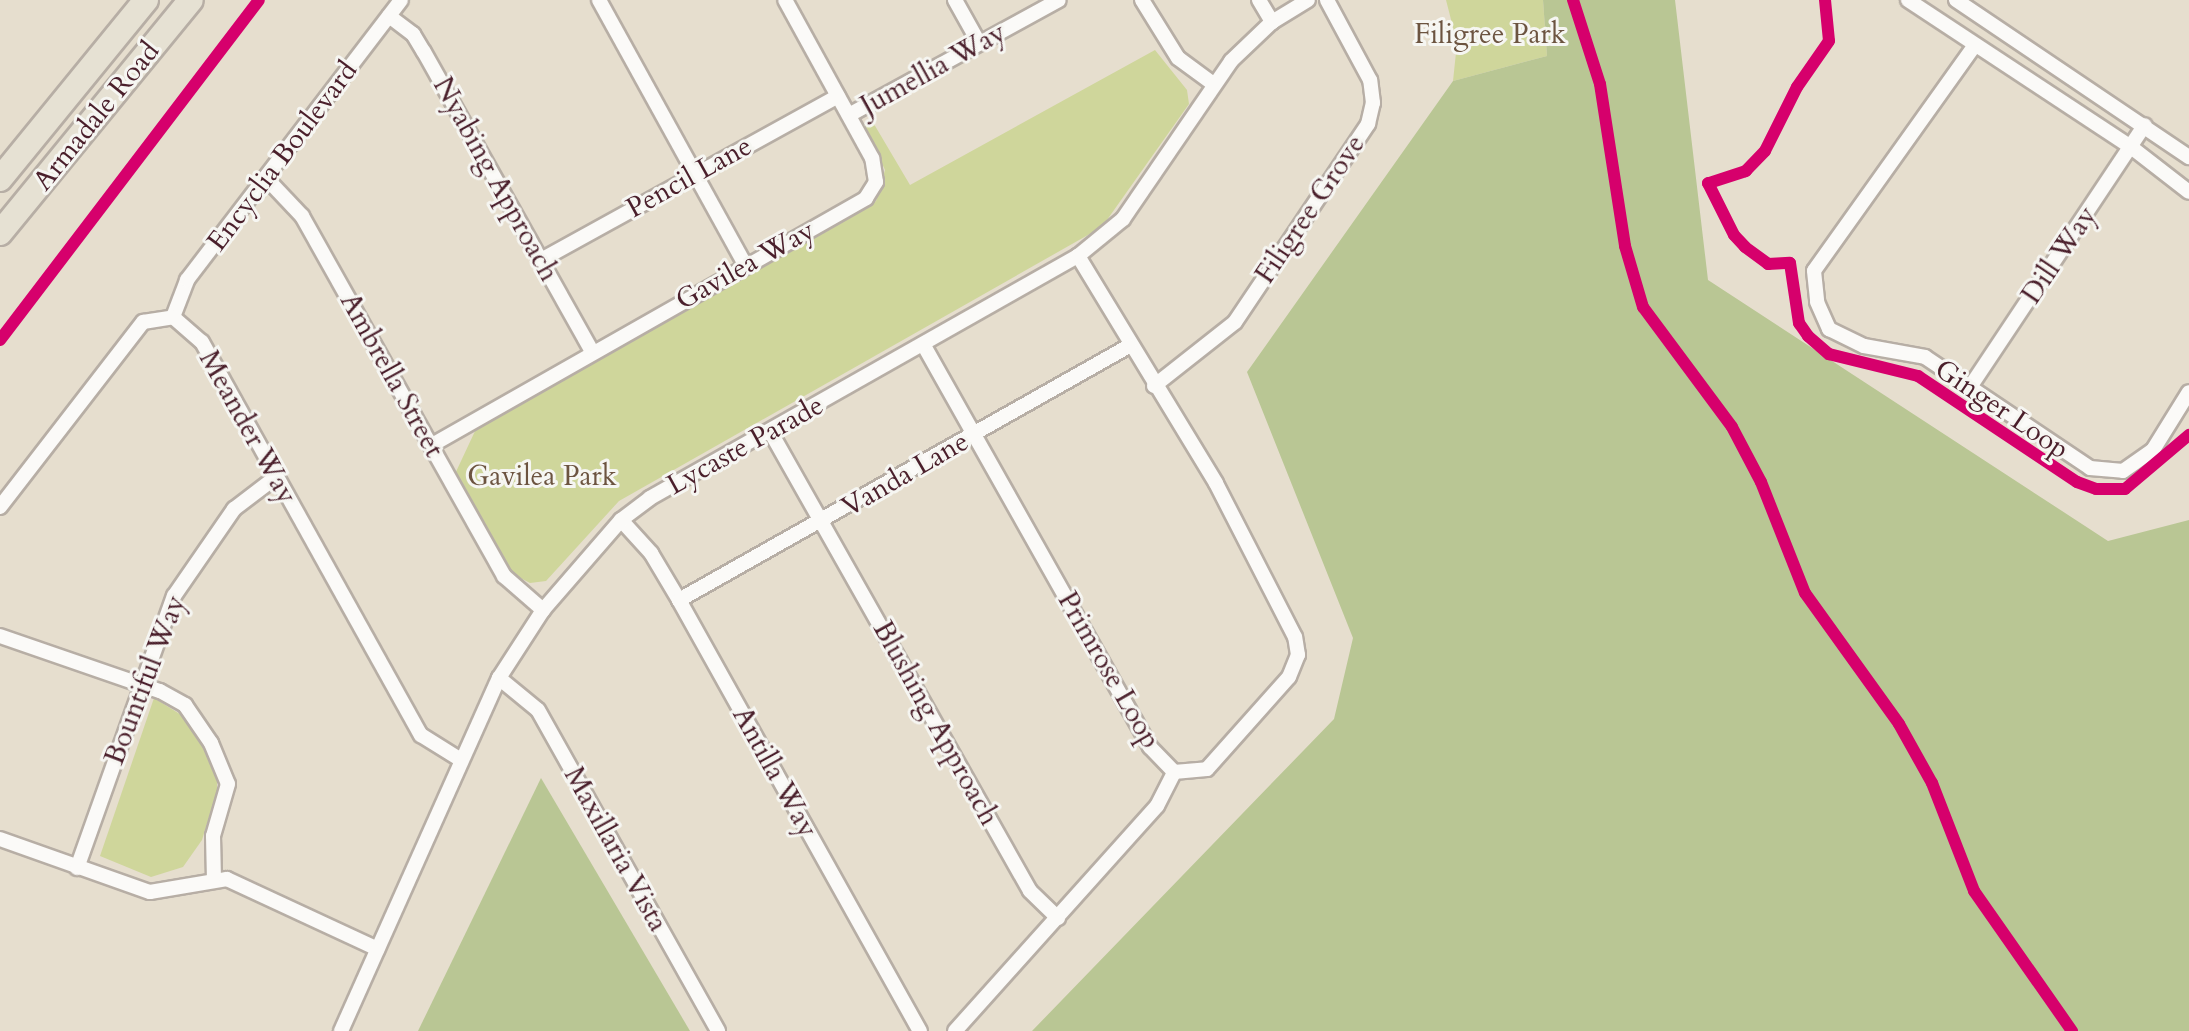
<!DOCTYPE html>
<style>
body{margin:0}
#map{position:relative;width:2189px;height:1031px;overflow:hidden;background:#e6dece;font-family:Cardo,serif}
div>[style]{position:absolute}
.green>*{inset:0;background:#cfd69b}
.forest>*{inset:0;background:#b9c694}
.roads{filter:drop-shadow(2px 0 #b7aea5) drop-shadow(-2px 0 #b7aea5) drop-shadow(0 2px #b7aea5) drop-shadow(0 -2px #b7aea5)}
.minor>*{height:14px;margin:-7px;padding:0 7px;transform-origin:7px;border-radius:7px;background:#fbfaf8}
.trunk>*{height:24px;margin:-12px;padding:0 12px;transform-origin:12px;border-radius:12px;background:#e6e1d3}
.cycleway>*{height:12px;margin:-6px;padding:0 6px;transform-origin:6px;border-radius:6px;background:#d6006c}
span{translate:-50% -50%;white-space:nowrap;text-align:center;line-height:1.15;-webkit-text-stroke:6px #f6f6f2;paint-order:stroke}
.park-label{font-size:28px;color:#6c5440}
.street-label{font-size:28px;color:#4a1f2b}
</style>
<div id="map">
<div class="green">
<i style="clip-path:polygon(1446px 0,1543px 0,1547px 56px,1453px 81px,1457px 43px)"></i>
<i style="clip-path:polygon(1155px 50px,1187px 90px,1189px 104px,1102px 227px,619px 501px,546px 581px,530px 583px,509px 572px,454px 476px,476px 429px,876px 201px,885px 170px,864px 125px,871px 119px,910px 185px)"></i>
<i style="clip-path:polygon(154px 698px,183px 716px,203px 744px,217px 775px,217px 791px,202px 840px,183px 867px,151px 877px,100px 856px)"></i>
</div>
<div class="forest">
<i style="clip-path:polygon(1543px 0,1675px 0,1708px 280px,2108px 541px,2189px 520px,2189px 1031px,1032px 1031px,1334px 719px,1353px 638px,1247px 372px,1453px 81px,1547px 56px)"></i>
<i style="clip-path:polygon(541px 778px,690px 1031px,418px 1031px)"></i>
</div>
<div class="roads">
<div class="minor">
<i style="left:599px;top:0;width:303px;rotate:61.1deg"></i>
<i style="left:955px;top:0;width:49px;rotate:60.8deg"></i>
<i style="left:1142px;top:0;width:68px;rotate:58.2deg"></i>
<i style="left:1178px;top:58px;width:42px;rotate:36.3deg"></i>
<i style="left:1259px;top:0;width:26px;rotate:59deg"></i>
<i style="left:1908px;top:0;width:267px;rotate:33.4deg"></i>
<i style="left:2131px;top:147px;width:73px;rotate:37.8deg"></i>
<i style="left:1956px;top:0;width:281px;rotate:34deg"></i>
<i style="left:389px;top:16px;width:30px;rotate:37deg"></i>
<i style="left:413px;top:34px;width:21px;rotate:59deg"></i>
<i style="left:424px;top:52px;width:343px;rotate:60.7deg"></i>
<i style="left:1975px;top:45px;width:277px;rotate:125.5deg"></i>
<i style="left:1814px;top:271px;width:31px;rotate:84deg"></i>
<i style="left:1817px;top:302px;width:30px;rotate:66deg"></i>
<i style="left:1829px;top:329px;width:39px;rotate:26deg"></i>
<i style="left:1864px;top:346px;width:62px;rotate:10.2deg"></i>
<i style="left:1925px;top:357px;width:199px;rotate:33.9deg"></i>
<i style="left:2090px;top:468px;width:33px;rotate:5deg"></i>
<i style="left:2123px;top:471px;width:37px;rotate:-35deg"></i>
<i style="left:2153px;top:450px;width:68px;rotate:-58.2deg"></i>
<i style="left:849px;top:115px;width:239px;rotate:-28.7deg"></i>
<i style="left:267px;top:179px;width:51px;rotate:46.6deg"></i>
<i style="left:302px;top:216px;width:413px;rotate:60.7deg"></i>
<i style="left:504px;top:576px;width:52px;rotate:41.1deg"></i>
<i style="left:541px;top:260px;width:339px;rotate:-28.9deg"></i>
<i style="left:173px;top:317px;width:40px;rotate:-69deg"></i>
<i style="left:187px;top:280px;width:352px;rotate:-52.6deg"></i>
<i style="left:923px;top:344px;width:463px;rotate:60.6deg"></i>
<i style="left:1150px;top:747px;width:35px;rotate:46deg"></i>
<i style="left:1174px;top:772px;width:33px;rotate:-5deg"></i>
<i style="left:1207px;top:769px;width:123px;rotate:-48.3deg"></i>
<i style="left:1289px;top:677px;width:24px;rotate:-68deg"></i>
<i style="left:1298px;top:655px;width:18px;rotate:-99deg"></i>
<i style="left:1295px;top:637px;width:173px;rotate:-117.2deg"></i>
<i style="left:1216px;top:483px;width:266px;rotate:-121.3deg"></i>
<i style="left:1972px;top:384px;width:311px;rotate:-56.3deg"></i>
<i style="left:1154px;top:386px;width:103px;rotate:-38.3deg"></i>
<i style="left:1235px;top:322px;width:239px;rotate:-56.1deg"></i>
<i style="left:1368px;top:124px;width:22px;rotate:-77deg"></i>
<i style="left:1373px;top:103px;width:23px;rotate:-97deg"></i>
<i style="left:1370px;top:80px;width:91px;rotate:-118.3deg"></i>
<i style="left:770px;top:431px;width:528px;rotate:60.52deg"></i>
<i style="left:1030px;top:891px;width:39px;rotate:44deg"></i>
<i style="left:432px;top:445px;width:499px;rotate:-29.6deg"></i>
<i style="left:866px;top:198px;width:19px;rotate:-58deg"></i>
<i style="left:876px;top:182px;width:24px;rotate:-99deg"></i>
<i style="left:872px;top:158px;width:180px;rotate:-118.8deg"></i>
<i style="left:0;top:507px;width:234px;rotate:-52.3deg"></i>
<i style="left:143px;top:322px;width:30px;rotate:-9deg"></i>
<i style="left:173px;top:317px;width:38px;rotate:41deg"></i>
<i style="left:202px;top:342px;width:450px;rotate:60.9deg"></i>
<i style="left:421px;top:735px;width:47px;rotate:32deg"></i>
<i style="left:621px;top:520px;width:45px;rotate:47.7deg"></i>
<i style="left:651px;top:553px;width:55px;rotate:59.2deg"></i>
<i style="left:679px;top:600px;width:494px;rotate:60.8deg"></i>
<i style="left:679px;top:600px;width:517px;rotate:-29.44deg"></i>
<i style="left:0;top:636px;width:169px;rotate:19deg"></i>
<i style="left:160px;top:691px;width:29px;rotate:29deg"></i>
<i style="left:185px;top:705px;width:46px;rotate:55.6deg"></i>
<i style="left:211px;top:743px;width:44px;rotate:67.5deg"></i>
<i style="left:228px;top:784px;width:54px;rotate:106.1deg"></i>
<i style="left:213px;top:836px;width:43px;rotate:88.7deg"></i>
<i style="left:499px;top:678px;width:50px;rotate:39.4deg"></i>
<i style="left:538px;top:710px;width:368px;rotate:60.7deg"></i>
<i style="left:0;top:839px;width:159px;rotate:19.5deg"></i>
<i style="left:150px;top:892px;width:78px;rotate:-9.6deg"></i>
<i style="left:227px;top:879px;width:166px;rotate:24.9deg"></i>
<i style="left:77px;top:868px;width:289px;rotate:-70.4deg"></i>
<i style="left:174px;top:596px;width:106px;rotate:-55.4deg"></i>
<i style="left:234px;top:509px;width:53px;rotate:-37.3deg"></i>
<i style="left:341px;top:1031px;width:387px;rotate:-65.9deg"></i>
<i style="left:499px;top:678px;width:81px;rotate:-57.1deg"></i>
<i style="left:543px;top:610px;width:119px;rotate:-49.1deg"></i>
<i style="left:621px;top:520px;width:36px;rotate:-37deg"></i>
<i style="left:650px;top:498px;width:492px;rotate:-29.5deg"></i>
<i style="left:1078px;top:256px;width:58px;rotate:-39.4deg"></i>
<i style="left:1123px;top:219px;width:191px;rotate:-55.6deg"></i>
<i style="left:1231px;top:61px;width:57px;rotate:-43.6deg"></i>
<i style="left:1272px;top:22px;width:42px;rotate:-31.4deg"></i>
<i style="left:955px;top:1031px;width:302px;rotate:-48.1deg"></i>
<i style="left:1157px;top:806px;width:38px;rotate:-63deg"></i>
</div>
<div class="trunk">
<i style="left:0;top:179px;width:231px;rotate:-50.8deg"></i>
<i style="left:0;top:233px;width:301px;rotate:-50.7deg"></i>
</div>
</div>
<div class="cycleway">
<i style="left:1573px;top:0;width:88px;rotate:72.2deg"></i>
<i style="left:1600px;top:84px;width:164px;rotate:81.2deg"></i>
<i style="left:1625px;top:246px;width:64px;rotate:73.6deg"></i>
<i style="left:1643px;top:307px;width:149px;rotate:53.4deg"></i>
<i style="left:1732px;top:427px;width:62px;rotate:62.2deg"></i>
<i style="left:1761px;top:482px;width:119px;rotate:68.4deg"></i>
<i style="left:1805px;top:593px;width:161px;rotate:54.3deg"></i>
<i style="left:1899px;top:724px;width:68px;rotate:60.8deg"></i>
<i style="left:1932px;top:783px;width:116px;rotate:68.7deg"></i>
<i style="left:1974px;top:891px;width:171px;rotate:55deg"></i>
<i style="left:1825px;top:0;width:41px;rotate:84.4deg"></i>
<i style="left:1829px;top:41px;width:56px;rotate:124.8deg"></i>
<i style="left:1797px;top:87px;width:72px;rotate:116.6deg"></i>
<i style="left:1765px;top:151px;width:28px;rotate:134deg"></i>
<i style="left:1746px;top:171px;width:40px;rotate:162deg"></i>
<i style="left:1708px;top:183px;width:58px;rotate:63.4deg"></i>
<i style="left:1734px;top:235px;width:16px;rotate:47deg"></i>
<i style="left:1745px;top:247px;width:29px;rotate:36deg"></i>
<i style="left:1768px;top:264px;width:22px;rotate:-3deg"></i>
<i style="left:1790px;top:263px;width:61px;rotate:81.5deg"></i>
<i style="left:1799px;top:323px;width:16px;rotate:55deg"></i>
<i style="left:1808px;top:336px;width:28px;rotate:41deg"></i>
<i style="left:1829px;top:354px;width:92px;rotate:13.9deg"></i>
<i style="left:1918px;top:376px;width:191px;rotate:33.7deg"></i>
<i style="left:2077px;top:482px;width:20px;rotate:20deg"></i>
<i style="left:2096px;top:489px;width:29px"></i>
<i style="left:2125px;top:489px;width:84px;rotate:-40.2deg"></i>
<i style="left:0;top:340px;width:427px;rotate:-52.7deg"></i>
</div>
<div class="park-label">
<span style="left:1490px;top:34px">Filigree Park</span>
<span style="left:542px;top:476px">Gavilea Park</span>
</div>
<div class="street-label">
<span style="left:933px;top:69px;rotate:-29deg">Jumellia Way</span>
<span style="left:96px;top:116px;rotate:-51deg">Armadale Road</span>
<span style="left:282px;top:156px;rotate:-53deg">Encyclia Boulevard</span>
<span style="left:689px;top:177px;rotate:-29deg">Pencil Lane</span>
<span style="left:496px;top:179px;rotate:61deg">Nyabing Approach</span>
<span style="left:1310px;top:209px;rotate:-56deg">Filigree Grove</span>
<span style="left:2059px;top:255px;rotate:-56deg">Dill Way</span>
<span style="left:745px;top:265px;rotate:-29deg">Gavilea Way</span>
<span style="left:392px;top:375px;rotate:61deg">Ambrella Street</span>
<span style="left:2002px;top:409px;rotate:34deg">Ginger Loop</span>
<span style="left:248px;top:427px;rotate:61deg">Meander Way</span>
<span style="left:745px;top:445px;rotate:-29deg">Lycaste Parade</span>
<span style="left:905px;top:474px;rotate:-30deg">Vanda Lane</span>
<span style="left:1109px;top:670px;rotate:60deg">Primrose Loop</span>
<span style="left:145px;top:680px;rotate:-69deg">Bountiful Way</span>
<span style="left:936px;top:723px;rotate:61deg">Blushing Approach</span>
<span style="left:775px;top:772px;rotate:61deg">Antilla Way</span>
<span style="left:616px;top:849px;rotate:61deg">Maxillaria Vista</span>
</div>
</div>
